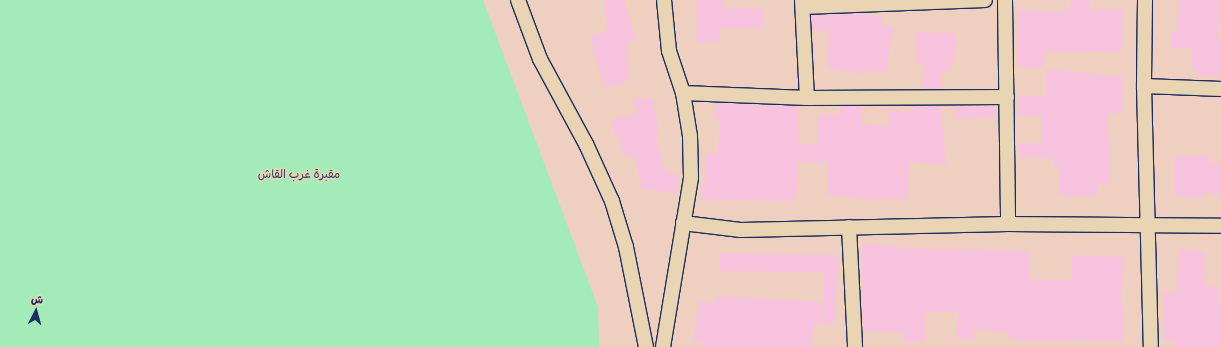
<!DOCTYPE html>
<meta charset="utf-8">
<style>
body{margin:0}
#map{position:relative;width:1221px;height:347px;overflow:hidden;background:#eecfc0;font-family:"Patrick Hand","Playpen Sans Arabic",sans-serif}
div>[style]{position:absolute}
.green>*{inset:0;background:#a3ecba}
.building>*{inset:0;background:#f8c3df}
.roads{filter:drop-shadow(1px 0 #1b2f5e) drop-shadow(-1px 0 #1b2f5e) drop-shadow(0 1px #1b2f5e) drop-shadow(0 -1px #1b2f5e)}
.street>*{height:14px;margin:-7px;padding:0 7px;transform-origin:7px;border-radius:7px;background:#e9d4b3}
span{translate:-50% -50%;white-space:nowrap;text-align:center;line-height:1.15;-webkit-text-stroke:3px #e9d4b3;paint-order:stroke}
.park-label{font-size:12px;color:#294267}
.north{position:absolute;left:16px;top:291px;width:40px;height:40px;-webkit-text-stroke:3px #e9d4b3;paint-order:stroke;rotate:6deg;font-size:11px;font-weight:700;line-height:16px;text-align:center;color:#1b2f5e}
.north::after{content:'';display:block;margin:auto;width:14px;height:18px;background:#1b2f5e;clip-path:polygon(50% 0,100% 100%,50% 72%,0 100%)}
</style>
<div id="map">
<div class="green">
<i style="clip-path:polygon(0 0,483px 0,598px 307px,599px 347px,0 347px)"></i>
</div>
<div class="building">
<i style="clip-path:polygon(605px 0,624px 0,636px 41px,628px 43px,629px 77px,625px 77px,625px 83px,604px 88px,590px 36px,607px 31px)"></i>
<i style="clip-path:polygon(696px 0,724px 0,724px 7px,763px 9px,763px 28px,720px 28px,720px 42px,698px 43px)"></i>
<i style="clip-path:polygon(1071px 0,1090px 0,1090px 9px,1123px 10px,1122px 52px,1045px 51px,1044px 69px,1017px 66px,1018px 10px,1062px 12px,1062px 10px,1070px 10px)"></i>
<i style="clip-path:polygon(1179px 0,1221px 0,1218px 37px,1221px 38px,1221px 78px,1196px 74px,1196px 68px,1192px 68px,1191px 49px,1171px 48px,1172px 31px,1178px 31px)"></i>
<i style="clip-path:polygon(858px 13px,883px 18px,882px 26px,894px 28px,885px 73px,863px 70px,862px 74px,827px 68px,829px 31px,812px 30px,811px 15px)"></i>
<i style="clip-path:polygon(916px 32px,956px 34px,954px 62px,951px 62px,950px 71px,942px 71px,942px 89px,922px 89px,924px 64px,917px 64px)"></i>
<i style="clip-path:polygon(1047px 69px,1123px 77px,1122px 114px,1108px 113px,1107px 139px,1110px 139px,1110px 185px,1098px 185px,1098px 196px,1059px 196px,1059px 167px,1054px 167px,1054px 158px,1019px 157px,1019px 143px,1041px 143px,1042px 116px,1018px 116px,1019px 95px,1046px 96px)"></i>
<i style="clip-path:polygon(633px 98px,653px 99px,659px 135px,656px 136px,665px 172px,679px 174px,677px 193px,642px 189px,635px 156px,624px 158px,618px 135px,615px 136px,611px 119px,637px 113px)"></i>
<i style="clip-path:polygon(715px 103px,797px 106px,799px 145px,817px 144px,818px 115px,840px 114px,841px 106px,862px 106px,861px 124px,888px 126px,889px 110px,911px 112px,911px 106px,941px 106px,941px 116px,947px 165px,909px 162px,908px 200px,877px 198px,877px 200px,827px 195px,828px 163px,798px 163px,796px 201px,702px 200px,702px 183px,706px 183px,706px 154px,718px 154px,720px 118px,714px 118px)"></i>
<i style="clip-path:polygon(973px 106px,994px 106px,995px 117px,955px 119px,954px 107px)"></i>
<i style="clip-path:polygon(1209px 155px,1209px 162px,1221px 163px,1221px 195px,1204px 193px,1203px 198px,1174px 196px,1174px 156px)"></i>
<i style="clip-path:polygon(862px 244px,898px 246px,898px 248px,1029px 251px,1029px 279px,1071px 280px,1071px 255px,1124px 257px,1121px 309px,1124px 309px,1123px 341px,1047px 340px,1047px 342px,1010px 340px,1010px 333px,974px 329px,973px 340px,956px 338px,959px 312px,925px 312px,925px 342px,904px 342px,904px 332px,863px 331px)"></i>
<i style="clip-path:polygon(1180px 249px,1205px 252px,1204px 272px,1206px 272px,1205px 286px,1219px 287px,1217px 307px,1221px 308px,1221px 347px,1175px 347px,1176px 342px,1163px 340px,1163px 292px,1176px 293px)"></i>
<i style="clip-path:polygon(720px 253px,838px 255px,835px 324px,823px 323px,824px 272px,719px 271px)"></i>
<i style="clip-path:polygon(717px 296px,822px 302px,821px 324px,813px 324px,812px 347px,704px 347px,704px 342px,692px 341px,700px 301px,716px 303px)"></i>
</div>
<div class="roads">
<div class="street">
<i style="left:518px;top:0;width:63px;rotate:69.6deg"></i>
<i style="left:540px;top:59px;width:97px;rotate:61.6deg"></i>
<i style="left:586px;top:144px;width:63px;rotate:65.5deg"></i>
<i style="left:612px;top:201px;width:48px;rotate:73.1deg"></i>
<i style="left:626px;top:247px;width:102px;rotate:78.7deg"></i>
<i style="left:802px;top:0;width:98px;rotate:87.1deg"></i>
<i style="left:1005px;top:0;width:224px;rotate:89.2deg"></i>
<i style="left:1145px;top:0;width:86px;rotate:90.7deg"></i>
<i style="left:1144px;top:86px;width:261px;rotate:88.5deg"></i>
<i style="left:803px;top:7px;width:182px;rotate:-2.2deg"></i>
<i style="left:1144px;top:86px;width:77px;rotate:2.2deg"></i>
<i style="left:683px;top:93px;width:124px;rotate:2.3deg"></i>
<i style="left:807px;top:98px;width:200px;rotate:-0.3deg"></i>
<i style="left:683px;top:223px;width:58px;rotate:6.9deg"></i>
<i style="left:741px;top:230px;width:267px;rotate:-1.3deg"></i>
<i style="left:1008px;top:224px;width:213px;rotate:0.5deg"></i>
<i style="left:849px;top:227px;width:120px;rotate:87.1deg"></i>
<i style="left:663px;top:347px;width:172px;rotate:-80.6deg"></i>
<i style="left:691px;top:177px;width:41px;rotate:-91.4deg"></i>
<i style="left:690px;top:136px;width:44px;rotate:-99.2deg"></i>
<i style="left:683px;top:93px;width:44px;rotate:-108.4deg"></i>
<i style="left:669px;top:51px;width:51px;rotate:-95.6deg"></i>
</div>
</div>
<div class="park-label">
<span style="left:299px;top:174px">مقبرة غرب القاش</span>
</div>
<div class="north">ش</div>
</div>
